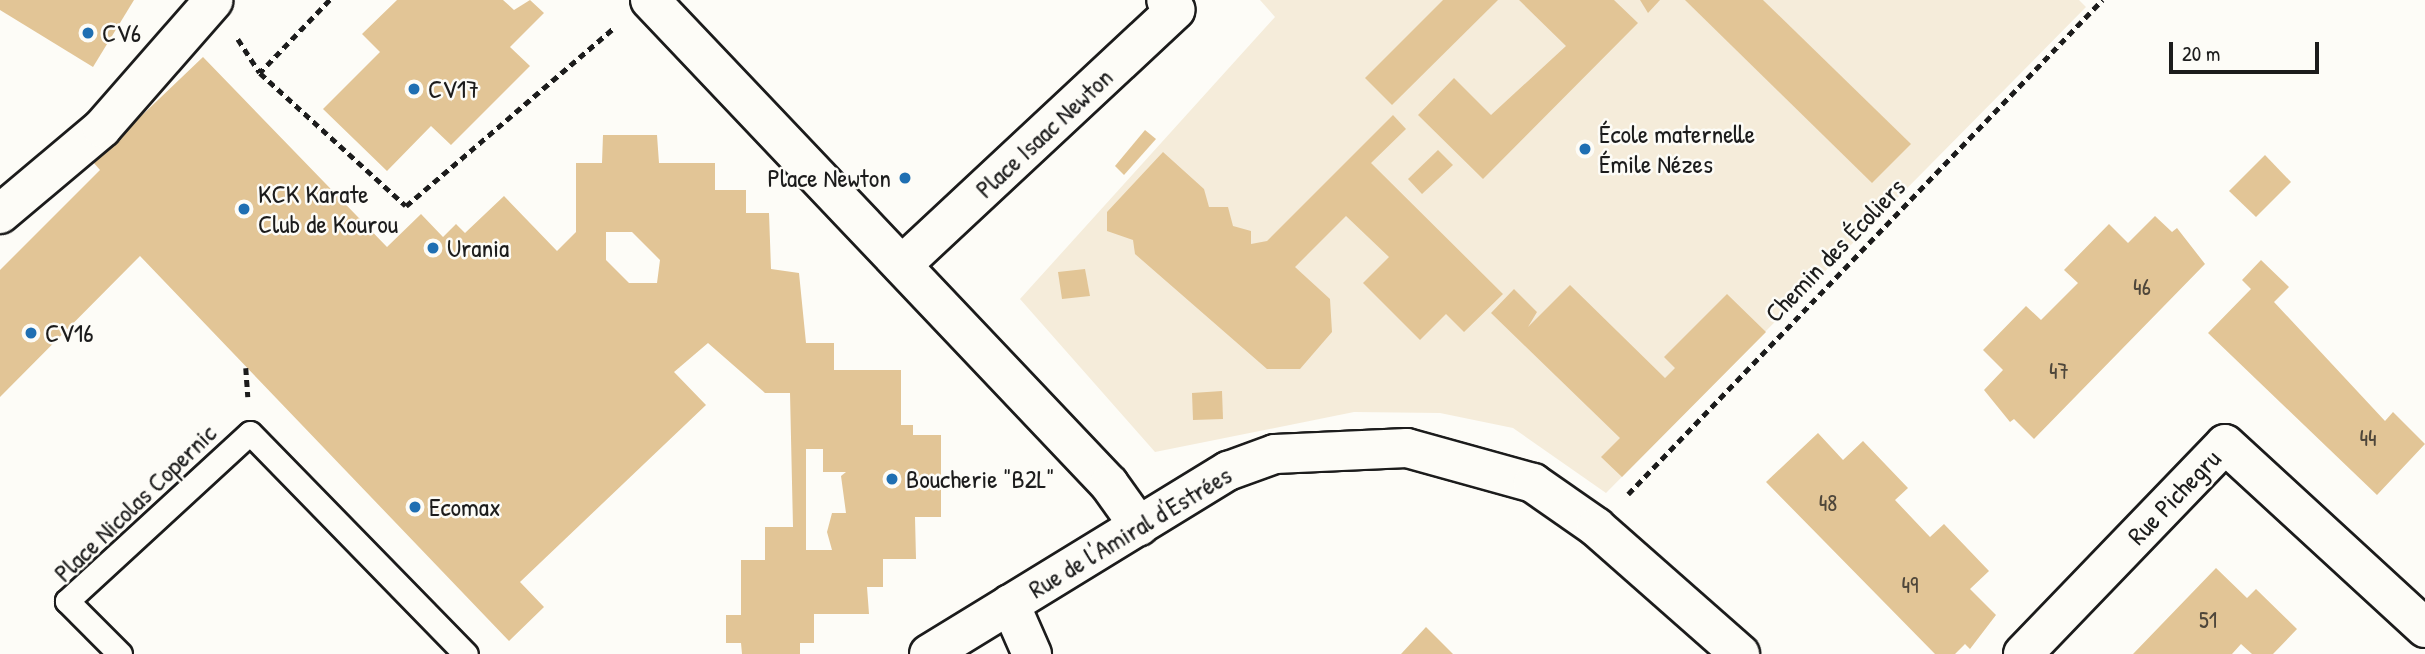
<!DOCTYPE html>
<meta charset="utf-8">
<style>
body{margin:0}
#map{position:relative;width:2425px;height:654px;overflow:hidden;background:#fdfcf7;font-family:"Patrick Hand",sans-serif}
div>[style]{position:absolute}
.built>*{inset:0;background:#f5ecda}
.building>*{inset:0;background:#e2c596}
.path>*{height:4.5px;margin-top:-2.25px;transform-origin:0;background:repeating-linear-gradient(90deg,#1c1c1c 0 7px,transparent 0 12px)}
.roads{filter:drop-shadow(2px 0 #1c1c1c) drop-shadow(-2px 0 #1c1c1c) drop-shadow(0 2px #1c1c1c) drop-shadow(0 -2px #1c1c1c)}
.lane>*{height:23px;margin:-11.5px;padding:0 11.5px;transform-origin:11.5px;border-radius:11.5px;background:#fdfcf7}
.street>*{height:38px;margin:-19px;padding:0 19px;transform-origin:19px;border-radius:19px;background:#fdfcf7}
.secondary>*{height:38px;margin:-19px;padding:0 19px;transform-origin:19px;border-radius:19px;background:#fdfcf7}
.dots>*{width:19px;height:19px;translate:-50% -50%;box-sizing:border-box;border:4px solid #fdfcf7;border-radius:50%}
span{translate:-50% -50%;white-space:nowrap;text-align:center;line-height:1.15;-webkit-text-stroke:5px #fdfcf7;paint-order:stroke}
.number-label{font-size:23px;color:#4e463a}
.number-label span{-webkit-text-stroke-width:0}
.poi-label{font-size:26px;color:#1c1c1c}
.left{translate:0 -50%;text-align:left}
.right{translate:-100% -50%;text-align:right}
.street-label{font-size:26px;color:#1c1c1c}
.scale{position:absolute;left:2169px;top:42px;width:150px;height:32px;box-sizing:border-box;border:4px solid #1c1c1c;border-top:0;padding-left:9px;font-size:21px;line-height:24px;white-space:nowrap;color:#1c1c1c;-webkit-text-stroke:5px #fdfcf7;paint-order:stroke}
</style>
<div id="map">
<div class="built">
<i style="clip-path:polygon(1260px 0,2079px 0,2086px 7px,1606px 493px,1513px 428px,1440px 413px,1354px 412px,1155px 452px,1020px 299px,1275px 17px)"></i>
</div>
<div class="building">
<i style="clip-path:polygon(0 0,134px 0,93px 67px,0 10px)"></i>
<i style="clip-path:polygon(397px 0,503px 0,514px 10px,530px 0,544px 13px,510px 47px,530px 66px,451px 145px,431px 126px,387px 171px,323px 109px,380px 52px,362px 34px)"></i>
<i style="clip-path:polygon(1443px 0,1498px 0,1392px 105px,1365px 78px)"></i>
<i style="clip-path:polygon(1519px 0,1614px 0,1638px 23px,1483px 179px,1418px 115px,1454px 78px,1491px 115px,1566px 46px)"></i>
<i style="clip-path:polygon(1640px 0,1660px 0,1648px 13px)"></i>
<i style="clip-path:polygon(1685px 0,1763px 0,1911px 144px,1872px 183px)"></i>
<i style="clip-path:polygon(evenodd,203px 57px,387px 247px,421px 214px,443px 237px,456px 224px,465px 233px,504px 196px,557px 251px,576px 232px,576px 163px,602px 163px,603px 135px,657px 135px,659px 163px,715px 163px,715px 190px,746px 190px,746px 213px,769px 213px,771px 269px,799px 273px,806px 343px,834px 343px,834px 370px,901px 370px,901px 425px,913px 425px,913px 435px,941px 435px,941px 517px,915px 517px,916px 559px,883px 559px,883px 587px,867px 587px,869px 614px,814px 614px,814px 643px,800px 643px,800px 654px,742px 654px,741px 643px,726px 643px,726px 615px,741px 615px,741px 560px,765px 560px,765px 527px,793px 527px,790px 393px,765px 393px,708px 343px,674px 372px,706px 405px,520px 582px,544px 607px,509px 641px,140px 256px,0 397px,0 270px,100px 170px,93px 162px,203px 57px,606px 232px,632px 232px,660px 260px,657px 283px,629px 283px,606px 260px,606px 232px,203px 57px,806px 449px,823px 449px,823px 472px,846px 472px,841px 476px,846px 513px,832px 513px,827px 532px,832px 550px,806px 550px,806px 449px)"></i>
<i style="clip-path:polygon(1393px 115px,1406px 129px,1371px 163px,1503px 294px,1464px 332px,1446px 314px,1420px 340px,1363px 283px,1389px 257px,1346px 216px,1295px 267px,1330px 299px,1332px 332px,1300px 369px,1267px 369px,1135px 254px,1133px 240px,1107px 231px,1107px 212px,1163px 152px,1204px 189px,1209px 207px,1228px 207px,1233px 226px,1251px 231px,1251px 244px,1267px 241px)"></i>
<i style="clip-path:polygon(1145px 130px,1156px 139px,1124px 175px,1115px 166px)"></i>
<i style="clip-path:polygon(1438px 150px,1453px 165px,1422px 194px,1408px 179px)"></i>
<i style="clip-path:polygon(2265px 155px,2291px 182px,2256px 217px,2229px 191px)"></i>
<i style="clip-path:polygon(2155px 216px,2172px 232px,2177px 228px,2205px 264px,2034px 439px,2014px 419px,2010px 422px,1984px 390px,2003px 370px,1983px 350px,2026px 306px,2041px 320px,2078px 283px,2064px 270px,2109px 224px,2128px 243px)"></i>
<i style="clip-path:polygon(2261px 260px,2289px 287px,2274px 302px,2385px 421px,2393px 412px,2425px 444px,2377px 495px,2208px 333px,2251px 289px,2242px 280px)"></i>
<i style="clip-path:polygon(1085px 269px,1090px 296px,1062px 299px,1058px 272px)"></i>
<i style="clip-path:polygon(1570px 285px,1665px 378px,1675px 368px,1664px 357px,1727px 294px,1766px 332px,1622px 477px,1601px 457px,1620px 438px,1491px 313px,1514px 289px,1537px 312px,1528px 327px)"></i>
<i style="clip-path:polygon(1222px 391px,1223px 419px,1193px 420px,1192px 393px)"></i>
<i style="clip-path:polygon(1818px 433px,1843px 460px,1863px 441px,1908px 488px,1895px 500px,1930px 537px,1944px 524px,1989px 571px,1970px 589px,1996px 615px,1970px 649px,1965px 644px,1955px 654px,1935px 654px,1766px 482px)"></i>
<i style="clip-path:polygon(2216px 568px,2247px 598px,2256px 589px,2297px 629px,2273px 654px,2252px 654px,2241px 644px,2232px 654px,2133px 654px)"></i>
<i style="clip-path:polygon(1426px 627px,1453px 654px,1401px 654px)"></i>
</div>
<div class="path">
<i style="left:330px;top:0;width:101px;rotate:133.8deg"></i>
<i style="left:260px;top:73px;width:197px;rotate:42.3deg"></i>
<i style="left:406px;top:206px;width:275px;rotate:-40.6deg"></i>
<i style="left:238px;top:39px;width:40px;rotate:57.1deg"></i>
<i style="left:246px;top:368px;width:29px;rotate:86deg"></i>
<i style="left:1628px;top:494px;width:685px;rotate:-46.18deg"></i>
</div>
<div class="roads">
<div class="lane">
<i style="left:120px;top:654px;width:75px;rotate:-135deg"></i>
<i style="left:67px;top:601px;width:248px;rotate:-42.6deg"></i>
<i style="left:250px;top:433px;width:309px;rotate:45.7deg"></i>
</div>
<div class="street">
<i style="left:650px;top:0;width:667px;rotate:46.52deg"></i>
<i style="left:1109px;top:484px;width:52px;rotate:54.5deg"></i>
<i style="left:0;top:214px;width:133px;rotate:-40.1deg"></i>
<i style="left:102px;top:128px;width:169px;rotate:-48.8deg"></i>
<i style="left:902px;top:265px;width:374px;rotate:-43deg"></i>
<i style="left:1175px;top:10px;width:13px;rotate:-132deg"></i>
<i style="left:1010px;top:604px;width:55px;rotate:66.3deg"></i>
<i style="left:2023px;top:654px;width:291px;rotate:-46.1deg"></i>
<i style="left:2225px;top:444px;width:272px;rotate:42.6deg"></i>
</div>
<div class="secondary">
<i style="left:929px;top:654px;width:351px;rotate:-31.5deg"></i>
<i style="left:1228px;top:471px;width:50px;rotate:-19.9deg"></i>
<i style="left:1275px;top:454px;width:132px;rotate:-2.6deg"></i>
<i style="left:1407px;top:448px;width:131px;rotate:15.5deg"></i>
<i style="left:1533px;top:483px;width:77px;rotate:34.9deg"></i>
<i style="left:1596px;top:527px;width:192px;rotate:41.4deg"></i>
</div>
</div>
<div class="dots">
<i style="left:88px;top:33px;background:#1f6fb2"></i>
<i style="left:414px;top:89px;background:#1f6fb2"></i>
<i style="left:1585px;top:149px;background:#1f6fb2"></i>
<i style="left:905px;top:178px;background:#1f6fb2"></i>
<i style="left:244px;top:209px;background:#1f6fb2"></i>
<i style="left:433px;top:248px;background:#1f6fb2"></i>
<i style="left:31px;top:333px;background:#1f6fb2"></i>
<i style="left:892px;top:479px;background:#1f6fb2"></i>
<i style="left:415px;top:507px;background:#1f6fb2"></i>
</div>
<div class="number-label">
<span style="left:2142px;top:287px">46</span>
<span style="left:2059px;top:371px">47</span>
<span style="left:2368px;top:438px">44</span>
<span style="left:1828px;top:503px">48</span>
<span style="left:1910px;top:585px">49</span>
<span style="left:2208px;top:620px">51</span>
</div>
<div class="poi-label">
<span class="left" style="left:102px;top:33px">CV6</span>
<span class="left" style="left:428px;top:89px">CV17</span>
<span class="left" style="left:1599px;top:149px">École maternelle<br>Émile Nézes</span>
<span class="right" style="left:891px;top:178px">Place Newton</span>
<span class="left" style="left:258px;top:209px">KCK Karate<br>Club de Kourou</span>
<span class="left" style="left:447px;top:248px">Urania</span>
<span class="left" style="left:45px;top:333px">CV16</span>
<span class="left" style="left:906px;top:479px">Boucherie "B2L"</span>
<span class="left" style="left:429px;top:507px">Ecomax</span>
</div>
<div class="street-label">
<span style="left:1044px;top:133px;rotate:-43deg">Place Isaac Newton</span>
<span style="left:1835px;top:250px;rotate:-46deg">Chemin des Écoliers</span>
<span style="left:2174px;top:497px;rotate:-46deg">Rue Pichegru</span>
<span style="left:135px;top:503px;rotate:-44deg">Place Nicolas Copernic</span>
<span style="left:1130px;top:532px;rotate:-31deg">Rue de l'Amiral d'Estrées</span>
</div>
<div class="scale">20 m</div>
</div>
